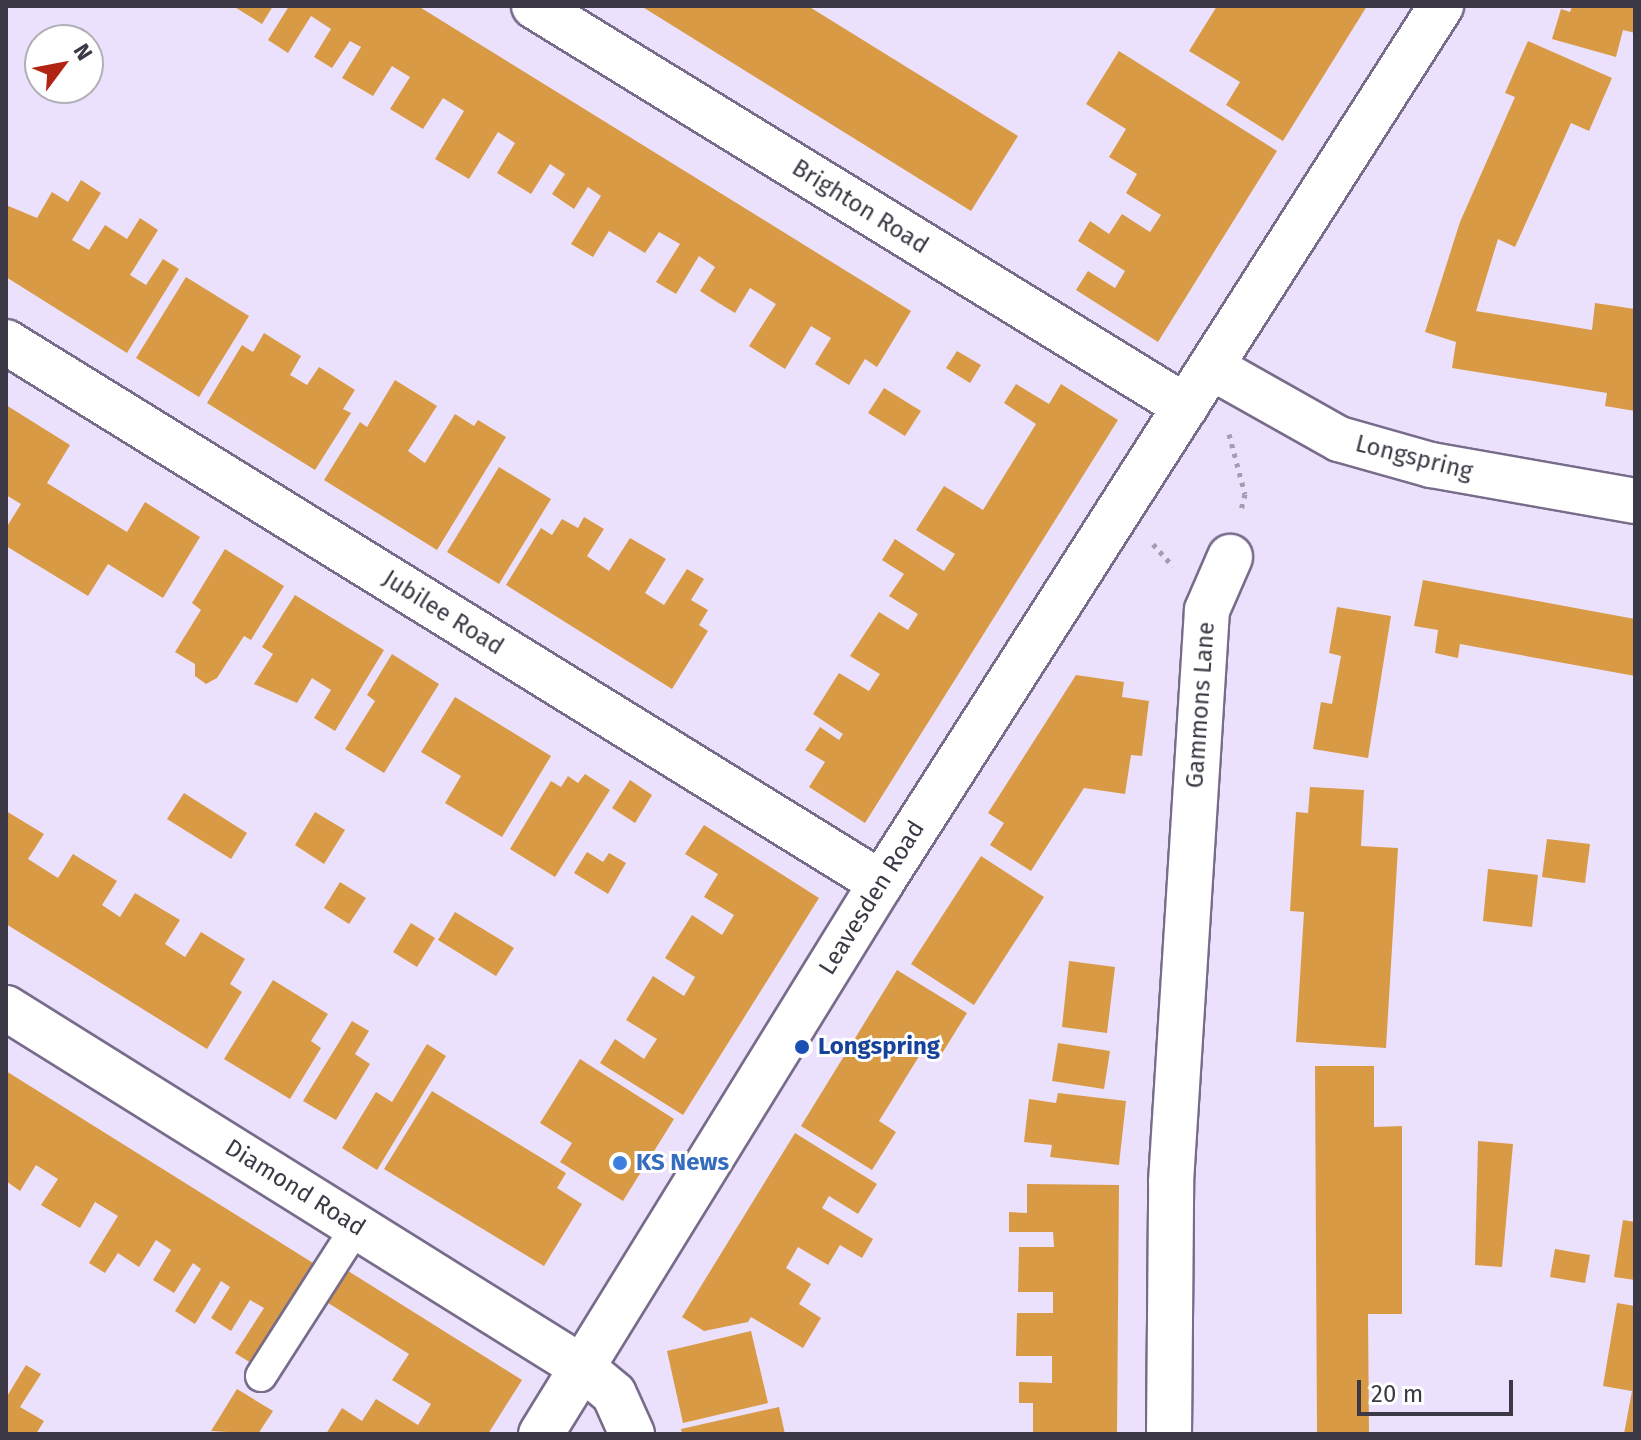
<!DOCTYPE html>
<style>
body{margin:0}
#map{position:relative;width:1641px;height:1440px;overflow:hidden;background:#ebe1fd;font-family:"Fira Sans",sans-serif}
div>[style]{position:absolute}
.building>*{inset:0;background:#d99a46}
.path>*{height:5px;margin-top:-2.5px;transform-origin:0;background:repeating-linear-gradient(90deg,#a49cb2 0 4px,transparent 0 10px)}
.roads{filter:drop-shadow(2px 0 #786c8b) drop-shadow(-2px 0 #786c8b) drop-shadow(0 2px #786c8b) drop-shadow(0 -2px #786c8b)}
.lane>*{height:30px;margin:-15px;padding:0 15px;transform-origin:15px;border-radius:15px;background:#fff}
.street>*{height:44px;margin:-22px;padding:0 22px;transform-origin:22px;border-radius:22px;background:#fff}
.dots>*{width:22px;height:22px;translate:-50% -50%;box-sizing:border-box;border:4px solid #fff;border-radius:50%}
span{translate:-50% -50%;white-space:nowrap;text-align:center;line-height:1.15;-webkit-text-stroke:6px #fff;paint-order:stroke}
.street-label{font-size:24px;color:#3d3846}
.transit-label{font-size:24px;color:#164399;font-weight:700}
.left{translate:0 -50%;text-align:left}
.shop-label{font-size:24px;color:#366cbe;font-weight:700}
.frame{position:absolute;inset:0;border:8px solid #3d3846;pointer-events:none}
.north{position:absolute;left:24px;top:24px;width:80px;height:80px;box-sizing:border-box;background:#fff;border:2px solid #b1afb5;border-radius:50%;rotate:58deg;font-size:22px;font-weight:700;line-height:32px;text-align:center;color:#3d3846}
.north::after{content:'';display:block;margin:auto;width:28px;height:36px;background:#b22313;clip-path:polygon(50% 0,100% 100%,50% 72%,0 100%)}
.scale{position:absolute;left:1357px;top:1380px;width:156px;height:36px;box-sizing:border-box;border:4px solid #3d3846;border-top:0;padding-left:10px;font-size:24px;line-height:28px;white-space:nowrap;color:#3d3846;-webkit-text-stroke:6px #fff;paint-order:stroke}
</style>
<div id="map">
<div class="building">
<i style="clip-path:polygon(233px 6px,273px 6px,262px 24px)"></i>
<i style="clip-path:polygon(289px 6px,418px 6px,911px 311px,877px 367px,865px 359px,849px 385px,815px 364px,831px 338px,811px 326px,785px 369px,749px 346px,776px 304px,750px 288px,735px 313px,717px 302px,700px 291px,715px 267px,699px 256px,676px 294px,656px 282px,680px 244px,659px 232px,645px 253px,609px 231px,593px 257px,571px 244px,601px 196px,588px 187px,574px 209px,552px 194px,565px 174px,550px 164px,531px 194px,497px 173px,515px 143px,498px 132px,469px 179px,435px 159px,464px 111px,443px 98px,423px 129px,390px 109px,410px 77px,392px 66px,373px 96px,342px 78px,361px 47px,350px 41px,332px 68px,314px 57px,331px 29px,311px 16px,288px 53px,268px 40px)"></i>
<i style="clip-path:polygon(641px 6px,808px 6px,1018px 136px,971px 211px)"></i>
<i style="clip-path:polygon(1217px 6px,1367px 6px,1283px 141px,1226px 105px,1240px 82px,1189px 51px)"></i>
<i style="clip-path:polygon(1572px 6px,1635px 6px,1635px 33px,1623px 30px,1616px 57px,1552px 39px,1561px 9px,1570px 12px)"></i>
<i style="clip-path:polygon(1528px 41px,1612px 78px,1589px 131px,1571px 123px,1515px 247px,1498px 239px,1476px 311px,1592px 330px,1595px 303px,1635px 309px,1635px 411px,1605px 406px,1607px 393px,1452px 368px,1456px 342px,1425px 332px,1460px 222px,1515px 97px,1505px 93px)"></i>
<i style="clip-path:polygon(1119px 51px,1277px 151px,1158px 342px,1076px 290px,1088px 271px,1115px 288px,1125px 271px,1078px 241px,1090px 221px,1109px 234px,1122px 214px,1150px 232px,1161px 215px,1126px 193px,1137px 174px,1109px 157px,1126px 129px,1086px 104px)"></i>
<i style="clip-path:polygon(81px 180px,101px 193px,72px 240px,89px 250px,105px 225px,127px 239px,140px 218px,158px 230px,130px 275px,146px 285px,163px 259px,179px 269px,127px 353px,6px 277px,6px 205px,37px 218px,52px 192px,68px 202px)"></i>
<i style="clip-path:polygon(186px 277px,249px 316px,199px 397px,136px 358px)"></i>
<i style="clip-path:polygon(264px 333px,301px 356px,290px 375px,307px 385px,319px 367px,355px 390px,343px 409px,351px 413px,315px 470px,207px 403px,242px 345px,253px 352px)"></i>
<i style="clip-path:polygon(957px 351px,981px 365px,970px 383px,946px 368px)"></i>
<i style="clip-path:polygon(395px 380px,437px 406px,408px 451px,425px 463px,455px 414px,474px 426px,478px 420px,506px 437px,437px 550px,324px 480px,360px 422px,367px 427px)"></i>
<i style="clip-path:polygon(1016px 384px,1049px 404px,1061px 384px,1118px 420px,865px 823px,809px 787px,825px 762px,805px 750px,820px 727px,839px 740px,843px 734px,813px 714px,839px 673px,869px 691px,876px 680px,880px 674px,850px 656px,879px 612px,908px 630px,918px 614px,889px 596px,904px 574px,882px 560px,895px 539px,944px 571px,955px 554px,916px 530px,944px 486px,983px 510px,1036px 424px,1004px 403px)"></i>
<i style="clip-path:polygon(884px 388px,921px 411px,905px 436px,868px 413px)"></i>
<i style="clip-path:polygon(6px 405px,70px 445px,47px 483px,127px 532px,145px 502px,200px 537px,163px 598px,108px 564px,88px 596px,6px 546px,6px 528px,21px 504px,6px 495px)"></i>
<i style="clip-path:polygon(499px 467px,551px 499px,499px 584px,447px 552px)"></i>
<i style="clip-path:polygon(584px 517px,604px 529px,587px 556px,609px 571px,630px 538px,666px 559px,645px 593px,664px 605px,687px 569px,704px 579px,691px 600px,708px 610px,699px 625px,708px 631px,672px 689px,506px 585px,541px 528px,552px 535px,562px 519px,578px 528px)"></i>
<i style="clip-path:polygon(225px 549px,284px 586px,251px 640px,244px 636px,217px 678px,206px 684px,195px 676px,195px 664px,175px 652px,201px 610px,192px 603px)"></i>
<i style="clip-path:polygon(1423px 580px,1635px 619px,1635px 676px,1460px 644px,1458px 658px,1435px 653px,1438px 630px,1414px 626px)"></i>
<i style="clip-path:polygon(295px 595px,384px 650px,335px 731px,314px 718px,331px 690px,312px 678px,297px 703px,254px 684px,273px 654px,262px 647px)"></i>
<i style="clip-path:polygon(1337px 607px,1391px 616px,1368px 758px,1313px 749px,1321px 702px,1332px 704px,1341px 656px,1329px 653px)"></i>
<i style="clip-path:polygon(392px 654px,439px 684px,384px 773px,345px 749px,375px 701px,367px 695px)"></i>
<i style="clip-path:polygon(1076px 675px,1124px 682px,1122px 697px,1149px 701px,1142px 756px,1131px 755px,1125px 794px,1084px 788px,1031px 871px,990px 845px,1004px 823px,988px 813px)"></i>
<i style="clip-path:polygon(455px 697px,551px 756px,502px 837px,445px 803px,461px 776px,421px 752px)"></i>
<i style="clip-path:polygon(585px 774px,610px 790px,555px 877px,510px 849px,551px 781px,561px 787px,568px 776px,578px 783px)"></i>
<i style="clip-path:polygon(630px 780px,652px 795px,635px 823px,612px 808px)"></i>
<i style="clip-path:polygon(1310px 787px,1364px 790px,1361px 846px,1398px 848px,1386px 1048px,1296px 1042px,1304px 912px,1290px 911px,1296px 812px,1308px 813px)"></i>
<i style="clip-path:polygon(184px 793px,247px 833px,231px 859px,167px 819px)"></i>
<i style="clip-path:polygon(6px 811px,44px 834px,28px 859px,58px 878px,73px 854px,117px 881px,102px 905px,120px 917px,135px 893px,180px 920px,165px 944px,185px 957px,201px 932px,245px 959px,230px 984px,242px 992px,207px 1049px,6px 924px)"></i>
<i style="clip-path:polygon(315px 812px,345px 830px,324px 864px,295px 845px)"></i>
<i style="clip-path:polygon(704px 825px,819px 898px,683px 1115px,600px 1063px,615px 1039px,644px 1059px,649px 1051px,657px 1039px,626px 1020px,653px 976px,684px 996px,695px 977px,665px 958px,692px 915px,722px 935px,734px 915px,704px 897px,718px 874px,685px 854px)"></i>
<i style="clip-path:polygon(1547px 839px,1590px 844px,1585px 883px,1542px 877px)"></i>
<i style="clip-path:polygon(587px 852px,603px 862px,609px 853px,626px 863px,608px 894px,574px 873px)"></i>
<i style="clip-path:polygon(981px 856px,1044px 897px,974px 1005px,911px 964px)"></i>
<i style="clip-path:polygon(1488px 869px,1538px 875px,1532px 927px,1483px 921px)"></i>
<i style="clip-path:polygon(340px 882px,366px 898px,349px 924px,324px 908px)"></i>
<i style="clip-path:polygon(455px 912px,514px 948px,496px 976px,438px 940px)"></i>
<i style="clip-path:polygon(411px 923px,435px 938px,417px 967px,393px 952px)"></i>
<i style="clip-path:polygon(1069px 961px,1115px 967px,1107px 1033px,1062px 1027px)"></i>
<i style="clip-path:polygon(897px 970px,967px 1013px,941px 1055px,926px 1045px,879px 1121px,896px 1132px,872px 1170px,801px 1126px)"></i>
<i style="clip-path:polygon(273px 980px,328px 1014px,311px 1041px,321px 1048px,290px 1099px,224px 1059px)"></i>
<i style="clip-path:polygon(352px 1021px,369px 1031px,355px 1054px,370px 1064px,336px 1120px,303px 1101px)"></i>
<i style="clip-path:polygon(1058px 1043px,1110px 1051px,1104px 1089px,1052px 1081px)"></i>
<i style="clip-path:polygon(427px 1044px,446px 1056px,377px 1170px,342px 1148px,376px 1092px,392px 1102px)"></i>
<i style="clip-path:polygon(580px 1059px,674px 1119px,623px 1201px,560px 1162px,572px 1143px,540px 1123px)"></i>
<i style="clip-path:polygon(1315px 1066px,1374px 1066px,1374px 1127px,1402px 1126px,1402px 1314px,1368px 1314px,1369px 1434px,1317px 1434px)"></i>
<i style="clip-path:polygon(6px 1071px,313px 1263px,251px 1363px,235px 1353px,264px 1308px,250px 1300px,231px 1331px,211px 1318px,230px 1287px,221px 1281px,195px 1324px,175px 1311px,201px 1269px,193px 1263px,174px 1293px,153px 1280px,171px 1250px,156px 1240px,139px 1267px,118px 1253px,105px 1273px,89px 1263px,118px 1216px,95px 1202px,80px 1228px,41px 1205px,58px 1179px,36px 1165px,20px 1191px,6px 1181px)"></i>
<i style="clip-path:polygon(432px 1091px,566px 1173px,557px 1188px,582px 1204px,544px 1266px,384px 1169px)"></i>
<i style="clip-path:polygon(1058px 1093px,1126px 1101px,1119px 1165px,1050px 1157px,1052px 1145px,1024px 1142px,1029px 1099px,1056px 1103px)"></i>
<i style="clip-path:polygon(795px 1133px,877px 1184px,858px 1214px,829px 1196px,822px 1208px,873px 1239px,862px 1258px,840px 1245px,828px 1265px,798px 1247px,786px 1268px,811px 1284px,799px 1304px,821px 1318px,803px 1348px,751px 1317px,748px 1322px,704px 1331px,682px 1317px)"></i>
<i style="clip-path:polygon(1478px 1141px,1513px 1144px,1502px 1267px,1475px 1265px)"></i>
<i style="clip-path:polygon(1027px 1184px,1119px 1185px,1117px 1434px,1033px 1434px,1033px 1403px,1019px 1403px,1019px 1382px,1052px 1383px,1052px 1356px,1016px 1356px,1017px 1313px,1053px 1313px,1053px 1292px,1018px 1292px,1019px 1247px,1054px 1247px,1053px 1232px,1009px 1232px,1009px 1212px,1027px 1213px)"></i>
<i style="clip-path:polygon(1623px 1220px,1635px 1222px,1635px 1280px,1614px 1277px)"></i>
<i style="clip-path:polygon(1555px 1249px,1590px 1255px,1585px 1283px,1550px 1277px)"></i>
<i style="clip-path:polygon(345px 1269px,522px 1380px,488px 1434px,326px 1434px,342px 1408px,362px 1421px,376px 1399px,418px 1425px,431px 1404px,392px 1380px,409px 1354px,325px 1301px)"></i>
<i style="clip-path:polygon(1617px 1303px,1635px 1306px,1635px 1434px,1624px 1434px,1632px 1391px,1603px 1386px)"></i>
<i style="clip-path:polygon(751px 1331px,768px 1403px,683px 1423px,667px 1351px)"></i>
<i style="clip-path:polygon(26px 1365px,41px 1374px,20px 1407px,44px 1421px,36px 1434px,6px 1434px,6px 1398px)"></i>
<i style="clip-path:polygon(237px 1389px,273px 1411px,258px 1434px,211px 1431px)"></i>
<i style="clip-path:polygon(779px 1407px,785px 1434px,682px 1434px,681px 1429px)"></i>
</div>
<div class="path">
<i style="left:1229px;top:434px;width:62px;rotate:75.1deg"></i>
<i style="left:1245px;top:494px;width:16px;rotate:104deg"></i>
<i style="left:1153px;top:544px;width:30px;rotate:48deg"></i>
</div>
<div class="roads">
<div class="lane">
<i style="left:261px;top:1376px;width:178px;rotate:-57.4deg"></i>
</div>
<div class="street">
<i style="left:534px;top:6px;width:765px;rotate:31.59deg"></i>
<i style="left:6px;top:342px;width:1029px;rotate:31.73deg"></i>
<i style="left:1211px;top:367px;width:147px;rotate:29.4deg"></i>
<i style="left:1339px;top:439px;width:96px;rotate:15.8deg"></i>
<i style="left:1431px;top:465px;width:207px;rotate:10deg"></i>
<i style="left:6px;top:1008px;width:680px;rotate:31.96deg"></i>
<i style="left:583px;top:1368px;width:40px;rotate:40deg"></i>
<i style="left:614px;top:1394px;width:44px;rotate:65.8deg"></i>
<i style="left:541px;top:1434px;width:647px;rotate:-58.32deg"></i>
<i style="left:881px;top:883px;width:1041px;rotate:-57.44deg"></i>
<i style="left:1169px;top:1434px;width:252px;rotate:-89.5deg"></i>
<i style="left:1171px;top:1182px;width:573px;rotate:-86.4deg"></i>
<i style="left:1207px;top:610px;width:58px;rotate:-66.5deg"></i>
</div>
</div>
<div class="dots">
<i style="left:802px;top:1047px;background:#1a4fb4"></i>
<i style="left:620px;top:1163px;background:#3f7fe0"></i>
</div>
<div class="street-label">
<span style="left:860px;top:207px;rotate:32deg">Brighton Road</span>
<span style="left:1414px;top:458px;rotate:14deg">Longspring</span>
<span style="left:443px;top:613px;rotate:32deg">Jubilee Road</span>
<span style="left:1201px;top:705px;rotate:-86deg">Gammons Lane</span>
<span style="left:872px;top:898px;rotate:-58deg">Leavesden Road</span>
<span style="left:295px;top:1188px;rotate:32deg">Diamond Road</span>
</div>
<div class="transit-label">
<span class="left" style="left:818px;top:1047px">Longspring</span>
</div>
<div class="shop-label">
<span class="left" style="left:636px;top:1163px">KS News</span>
</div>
<div class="frame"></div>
<div class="north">N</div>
<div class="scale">20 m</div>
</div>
